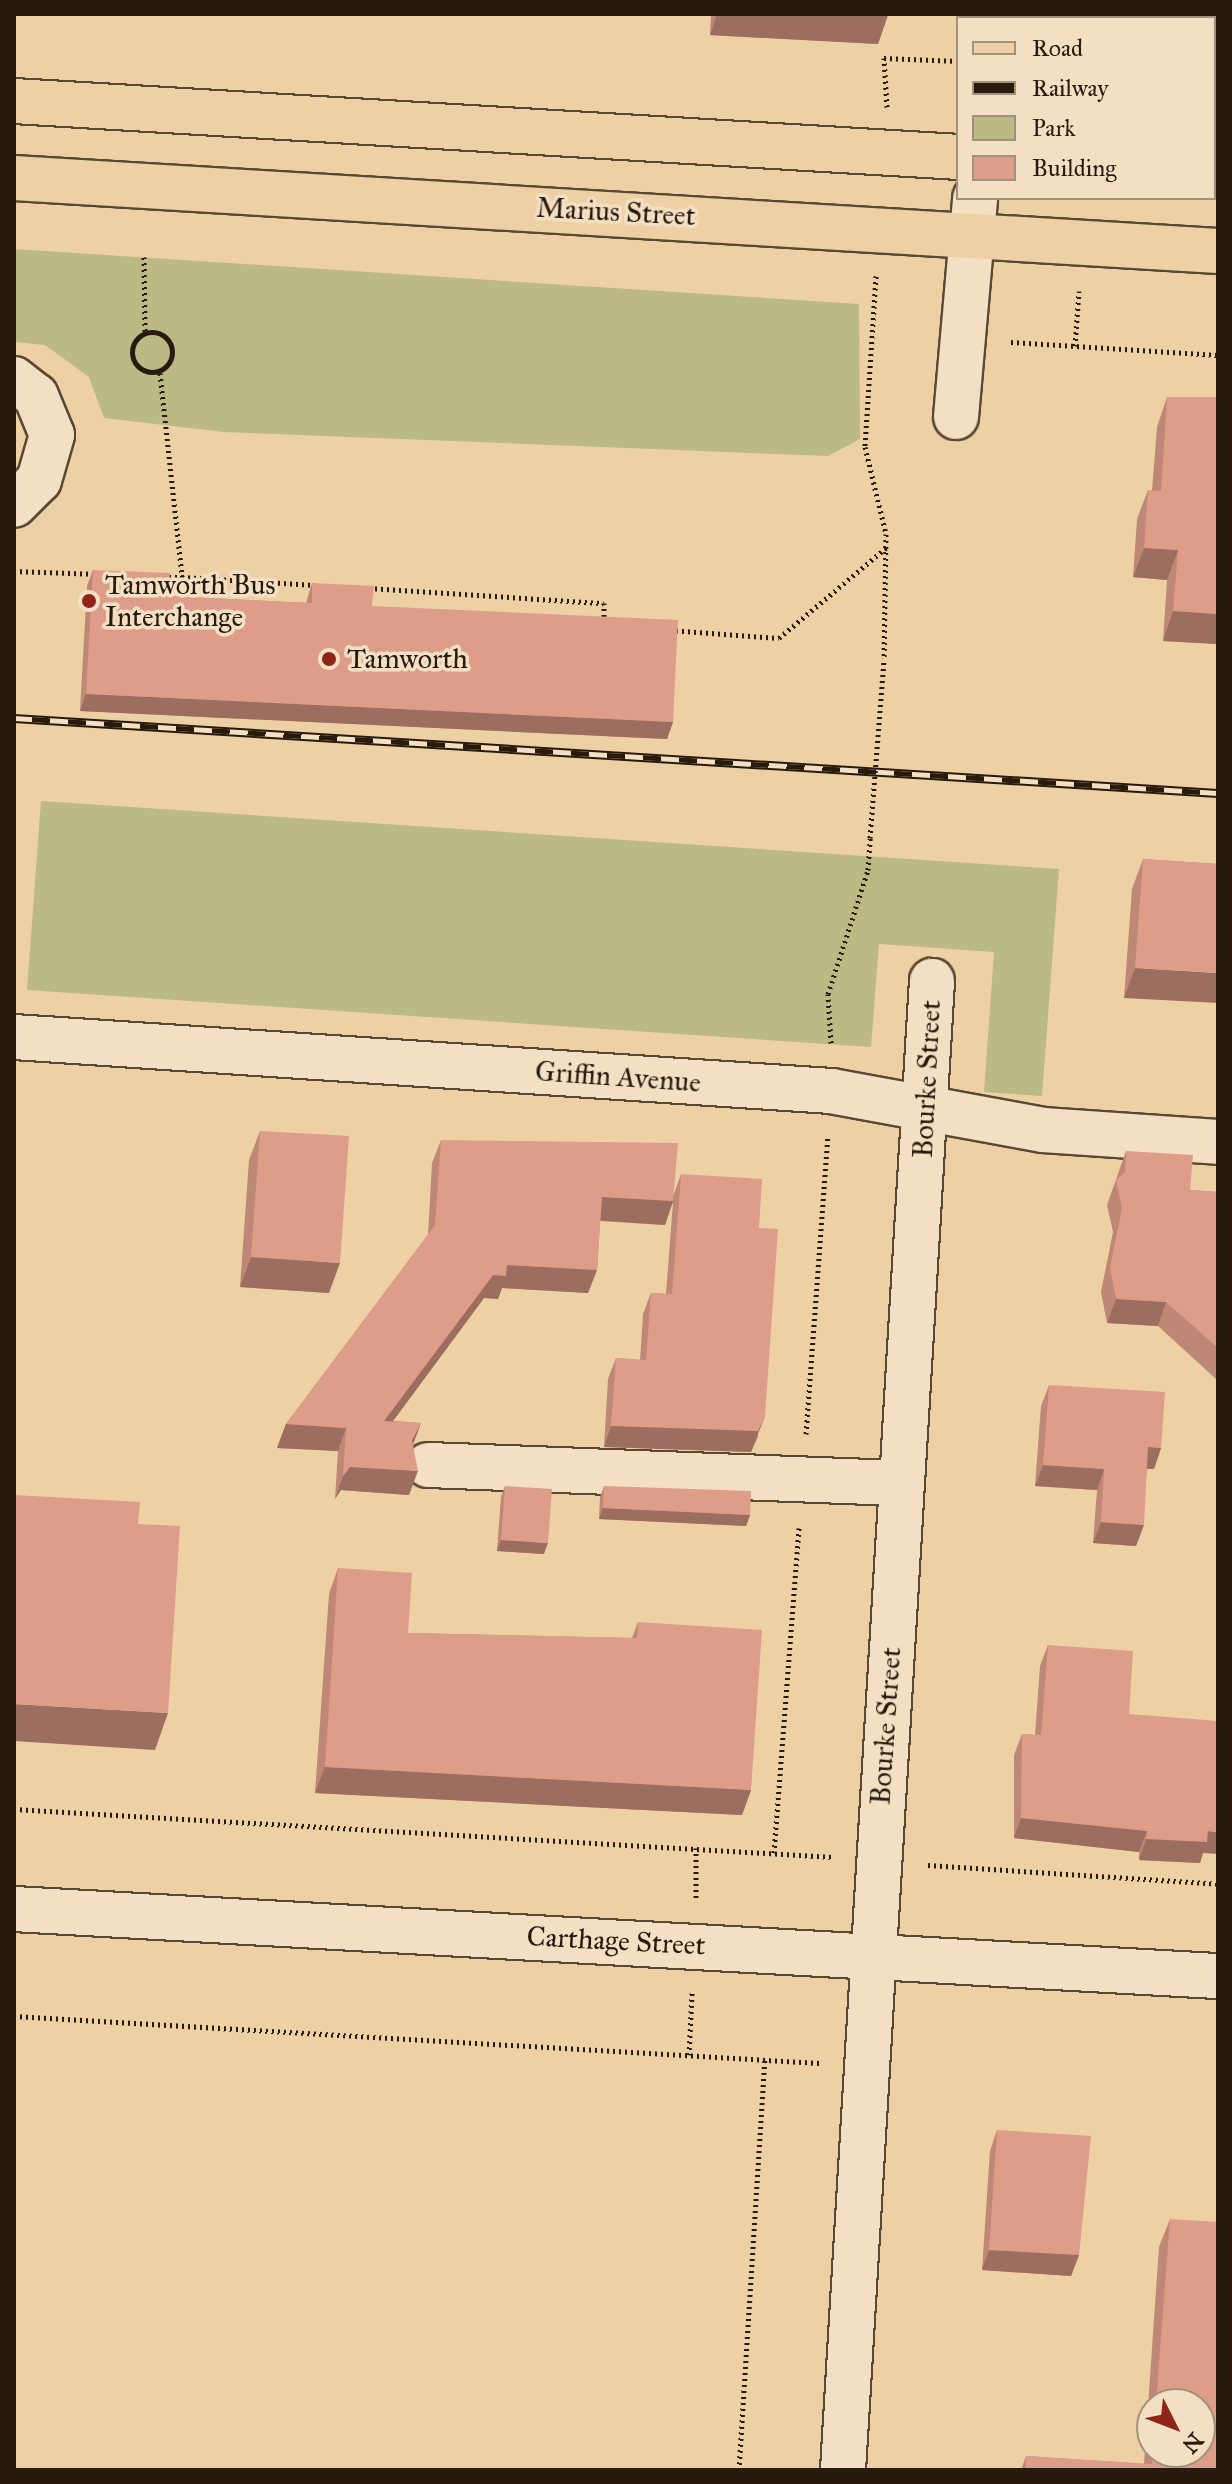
<!DOCTYPE html>
<style>
body{margin:0}
#map{position:relative;width:1232px;height:2484px;overflow:hidden;background:#edd0a4;font-family:"IM FELL Great Primer",serif}
div>[style]{position:absolute}
.green>*{inset:0;background:#bbba84}
.path>*{height:5px;margin-top:-2.5px;transform-origin:0;background:repeating-linear-gradient(90deg,#281b0d 0 2px,transparent 0 6px)}
.path>.ring{margin:-2.5px;padding:0;box-sizing:content-box;background:none;border:5px solid #281b0d;border-radius:50%}
.roads{filter:drop-shadow(2px 0 #594833) drop-shadow(-2px 0 #594833) drop-shadow(0 2px #594833) drop-shadow(0 -2px #594833)}
.minor>*{height:44px;margin:-22px;padding:0 22px;transform-origin:22px;border-radius:22px;background:#f3e0c4}
.major>*{height:44px;margin:-22px;padding:0 22px;transform-origin:22px;border-radius:22px;background:#edd0a4}
.rail>*{height:9px;margin-top:-4.5px;transform-origin:0;background:repeating-linear-gradient(90deg,#f3e0c4 0 18px,#281b0d 0 36px);box-sizing:border-box;border-block:2px solid #281b0d}
.path-bridge>*{height:5px;margin-top:-2.5px;transform-origin:0;background:repeating-linear-gradient(90deg,#281b0d 0 2px,transparent 0 6px)}
.wall>*{inset:0;background:#bf8776}
.shaded-wall>*{inset:0;background:#9b6e60}
.building>*{inset:0;background:#de9d89}
.dots>*{width:22px;height:22px;translate:-50% -50%;box-sizing:border-box;border:4px solid #f3e0c4;border-radius:50%}
span{translate:-50% -50%;white-space:nowrap;text-align:center;line-height:1.15;-webkit-text-stroke:7px #f3e0c4;paint-order:stroke}
.street-label{font-size:28px;color:#281b0d}
.poi-label{font-size:28px;color:#281b0d}
.left{translate:0 -50%;text-align:left}
.frame{position:absolute;inset:0;border:16px solid #281b0d;pointer-events:none}
.legend{position:absolute;left:956px;top:16px;width:260px;height:184px;box-sizing:border-box;background:#f3e0c4;border:2px solid #a2917b;margin:0;padding:10px 14px;list-style:none;font-size:24px;color:#281b0d}
.legend li{display:flex;align-items:center;gap:16px;height:40px}
.legend b{width:40px;border:2px solid #a2917b}
.north{position:absolute;left:1136px;top:2388px;width:80px;height:80px;box-sizing:border-box;background:#f3e0c4;border:2px solid #a2917b;border-radius:50%;rotate:132deg;font-size:22px;font-weight:700;line-height:32px;text-align:center;color:#281b0d}
.north::after{content:'';display:block;margin:auto;width:28px;height:36px;background:#8f2418;clip-path:polygon(50% 0,100% 100%,50% 72%,0 100%)}
</style>
<div id="map">
<div class="green">
<i style="clip-path:polygon(14px 249px,859px 304px,860px 439px,828px 456px,224px 432px,104px 418px,89px 377px,45px 345px,14px 342px)"></i>
<i style="clip-path:polygon(41px 801px,1059px 869px,1042px 1096px,984px 1092px,994px 952px,879px 944px,871px 1047px,27px 990px)"></i>
</div>
<div class="path">
<i style="left:1095px;top:18px;width:4px;rotate:-90deg"></i>
<i style="left:1214px;top:76px;width:4px"></i>
<i style="left:887px;top:107px;width:49px;rotate:-93.5deg"></i>
<i style="left:884px;top:58px;width:74px;rotate:2.3deg"></i>
<i style="left:144px;top:257px;width:76px;rotate:89.2deg"></i>
<i style="left:876px;top:276px;width:171px;rotate:93.7deg"></i>
<i style="left:865px;top:447px;width:89px;rotate:76.4deg"></i>
<i style="left:886px;top:534px;width:125px;rotate:90.9deg"></i>
<i class="ring" style="left:132px;top:332px;width:35px;height:35px"></i>
<i style="left:1011px;top:342px;width:207px;rotate:3.6deg"></i>
<i style="left:1075px;top:346px;width:55px;rotate:-85.8deg"></i>
<i style="left:160px;top:373px;width:205px;rotate:83.8deg"></i>
<i style="left:182px;top:577px;width:133px;rotate:3.4deg"></i>
<i style="left:14px;top:571px;width:84px;rotate:2deg"></i>
<i style="left:163px;top:577px;width:19px"></i>
<i style="left:369px;top:588px;width:235px;rotate:3.7deg"></i>
<i style="left:604px;top:603px;width:18px;rotate:90deg"></i>
<i style="left:670px;top:630px;width:109px;rotate:4.2deg"></i>
<i style="left:779px;top:638px;width:141px;rotate:-40.1deg"></i>
<i style="left:831px;top:1043px;width:49px;rotate:-93.5deg"></i>
<i style="left:828px;top:994px;width:130px;rotate:-72.1deg"></i>
<i style="left:868px;top:870px;width:32px;rotate:-86deg"></i>
<i style="left:806px;top:1434px;width:298px;rotate:-85.8deg"></i>
<i style="left:14px;top:1809px;width:821px;rotate:3.35deg"></i>
<i style="left:696px;top:1848px;width:51px;rotate:90deg"></i>
<i style="left:774px;top:1853px;width:326px;rotate:-85.6deg"></i>
<i style="left:928px;top:1865px;width:291px;rotate:3.7deg"></i>
<i style="left:14px;top:2016px;width:807px;rotate:3.34deg"></i>
<i style="left:689px;top:2055px;width:62px;rotate:-87.2deg"></i>
<i style="left:739px;top:2470px;width:411px;rotate:-86.4deg"></i>
</div>
<div class="roads">
<div class="minor">
<i style="left:995px;top:18px;width:4px;rotate:-76deg"></i>
<i style="left:14px;top:379px;width:28px;rotate:38deg"></i>
<i style="left:36px;top:396px;width:42px;rotate:67.7deg"></i>
<i style="left:52px;top:435px;width:47px;rotate:106.1deg"></i>
<i style="left:39px;top:480px;width:35px;rotate:135deg"></i>
<i style="left:956px;top:417px;width:220px;rotate:-85deg"></i>
<i style="left:14px;top:1037px;width:819px;rotate:3.78deg"></i>
<i style="left:831px;top:1091px;width:216px;rotate:10.4deg"></i>
<i style="left:1043px;top:1130px;width:175px;rotate:3.9deg"></i>
<i style="left:428px;top:1465px;width:474px;rotate:2.2deg"></i>
<i style="left:14px;top:1909px;width:1206px;rotate:3.19deg"></i>
<i style="left:843px;top:2470px;width:1492px;rotate:-86.58deg"></i>
</div>
<div class="major">
<i style="left:14px;top:101px;width:946px;rotate:3.39deg"></i>
<i style="left:1214px;top:174px;width:4px"></i>
<i style="left:14px;top:178px;width:1206px;rotate:3.47deg"></i>
</div>
</div>
<div class="rail">
<i style="left:14px;top:718px;width:1206px;rotate:3.56deg"></i>
</div>
<div class="path-bridge">
<i style="left:870px;top:838px;width:180px;rotate:-85.5deg"></i>
</div>
<div class="wall">
<i style="clip-path:polygon(711px 14px,888px 14px,878px 44px,710px 35px)"></i>
<i style="clip-path:polygon(1167px 397px,1218px 397px,1218px 644px,1163px 641px,1167px 580px,1133px 577px,1137px 519px,1148px 490px,1152px 490px,1157px 427px)"></i>
<i style="clip-path:polygon(93px 570px,169px 596px,306px 603px,312px 583px,673px 722px,667px 739px,80px 711px,87px 586px)"></i>
<i style="clip-path:polygon(1143px 859px,1218px 864px,1124px 998px,1132px 889px)"></i>
<i style="clip-path:polygon(260px 1131px,329px 1293px,240px 1287px,249px 1160px)"></i>
<i style="clip-path:polygon(441px 1140px,674px 1194px,681px 1174px,759px 1228px,758px 1437px,751px 1452px,604px 1447px,608px 1379px,616px 1358px,640px 1360px,643px 1314px,651px 1293px,666px 1294px,673px 1202px,665px 1225px,600px 1221px,597px 1270px,588px 1293px,502px 1288px,498px 1299px,484px 1298px,393px 1421px,421px 1423px,413px 1445px,409px 1495px,341px 1490px,335px 1499px,338px 1451px,277px 1448px,286px 1424px,428px 1235px,432px 1163px)"></i>
<i style="clip-path:polygon(1126px 1151px,1190px 1190px,1218px 1192px,1218px 1379px,1216px 1379px,1158px 1326px,1107px 1323px,1101px 1292px,1113px 1232px,1107px 1205px)"></i>
<i style="clip-path:polygon(1049px 1385px,1161px 1448px,1154px 1469px,1147px 1469px,1136px 1546px,1093px 1543px,1097px 1490px,1035px 1486px,1041px 1406px)"></i>
<i style="clip-path:polygon(505px 1486px,544px 1554px,497px 1551px,501px 1497px)"></i>
<i style="clip-path:polygon(604px 1486px,750px 1515px,746px 1526px,599px 1519px,600px 1497px)"></i>
<i style="clip-path:polygon(338px 1568px,408px 1633px,632px 1638px,638px 1622px,751px 1790px,742px 1815px,315px 1793px,329px 1594px)"></i>
<i style="clip-path:polygon(1048px 1645px,1129px 1714px,1203px 1853px,1200px 1863px,1139px 1860px,1139px 1852px,1014px 1838px,1014px 1755px,1022px 1734px,1035px 1735px,1040px 1666px)"></i>
<i style="clip-path:polygon(997px 2130px,1079px 2255px,1071px 2276px,982px 2270px,990px 2151px)"></i>
<i style="clip-path:polygon(evenodd,1170px 2219px,1218px 2470px,1021px 2470px,1026px 2456px,1144px 2464px,1159px 2247px,1170px 2219px,1152px 2404px,1200px 2404px,1200px 2452px,1152px 2452px,1152px 2404px)"></i>
</div>
<div class="shaded-wall">
<i style="clip-path:polygon(717px 14px,874px 14px,888px 15px,878px 44px,710px 35px)"></i>
<i style="clip-path:polygon(1143px 14px,1218px 14px,1218px 28px,1214px 27px,1214px 18px,1142px 18px)"></i>
<i style="clip-path:polygon(1144px 548px,1178px 550px,1167px 580px,1133px 577px)"></i>
<i style="clip-path:polygon(1173px 611px,1218px 614px,1218px 644px,1163px 641px)"></i>
<i style="clip-path:polygon(86px 694px,673px 722px,667px 739px,80px 711px)"></i>
<i style="clip-path:polygon(1135px 968px,1218px 973px,1218px 1003px,1124px 998px)"></i>
<i style="clip-path:polygon(602px 1197px,673px 1201px,665px 1225px,593px 1220px)"></i>
<i style="clip-path:polygon(251px 1257px,340px 1263px,329px 1293px,240px 1287px)"></i>
<i style="clip-path:polygon(507px 1265px,597px 1270px,588px 1293px,502px 1288px,498px 1299px,484px 1298px,376px 1444px,384px 1421px,493px 1275px)"></i>
<i style="clip-path:polygon(1116px 1299px,1166px 1302px,1158px 1326px,1107px 1323px)"></i>
<i style="clip-path:polygon(765px 1416px,751px 1452px,604px 1447px,611px 1426px)"></i>
<i style="clip-path:polygon(421px 1423px,412px 1446px,412px 1440px)"></i>
<i style="clip-path:polygon(286px 1424px,346px 1428px,338px 1451px,277px 1448px)"></i>
<i style="clip-path:polygon(1148px 1447px,1161px 1448px,1154px 1469px,1141px 1468px)"></i>
<i style="clip-path:polygon(1043px 1465px,1104px 1469px,1097px 1490px,1035px 1486px)"></i>
<i style="clip-path:polygon(350px 1467px,418px 1471px,409px 1495px,341px 1490px,335px 1499px,343px 1476px)"></i>
<i style="clip-path:polygon(603px 1508px,750px 1515px,746px 1526px,599px 1519px)"></i>
<i style="clip-path:polygon(1101px 1522px,1144px 1525px,1136px 1546px,1093px 1543px)"></i>
<i style="clip-path:polygon(501px 1540px,548px 1543px,544px 1554px,497px 1551px)"></i>
<i style="clip-path:polygon(14px 1704px,168px 1713px,155px 1750px,14px 1741px)"></i>
<i style="clip-path:polygon(325px 1767px,751px 1790px,742px 1815px,315px 1793px)"></i>
<i style="clip-path:polygon(1021px 1818px,1147px 1831px,1139px 1852px,1014px 1838px)"></i>
<i style="clip-path:polygon(1208px 1831px,1218px 1832px,1218px 1854px,1203px 1853px,1200px 1863px,1139px 1860px,1146px 1839px)"></i>
<i style="clip-path:polygon(989px 2250px,1079px 2255px,1071px 2276px,982px 2270px)"></i>
</div>
<div class="building">
<i style="clip-path:polygon(1167px 397px,1218px 397px,1218px 614px,1173px 611px,1178px 550px,1144px 548px,1148px 490px,1161px 491px)"></i>
<i style="clip-path:polygon(93px 570px,170px 573px,169px 596px,312px 603px,312px 583px,374px 586px,372px 606px,678px 620px,673px 722px,86px 694px)"></i>
<i style="clip-path:polygon(1143px 859px,1218px 864px,1218px 973px,1135px 968px)"></i>
<i style="clip-path:polygon(260px 1131px,349px 1136px,340px 1263px,251px 1257px)"></i>
<i style="clip-path:polygon(441px 1140px,678px 1143px,673px 1201px,602px 1197px,597px 1270px,507px 1265px,506px 1276px,493px 1275px,384px 1421px,421px 1423px,412px 1440px,418px 1471px,350px 1467px,343px 1476px,346px 1428px,286px 1424px,435px 1225px)"></i>
<i style="clip-path:polygon(1126px 1151px,1193px 1155px,1190px 1190px,1218px 1192px,1218px 1348px,1166px 1302px,1116px 1299px,1110px 1268px,1122px 1208px,1116px 1180px,1125px 1172px)"></i>
<i style="clip-path:polygon(681px 1174px,762px 1179px,759px 1228px,778px 1229px,765px 1416px,758px 1431px,611px 1426px,616px 1358px,646px 1360px,651px 1293px,672px 1294px)"></i>
<i style="clip-path:polygon(1049px 1385px,1165px 1392px,1161px 1448px,1148px 1447px,1144px 1525px,1101px 1522px,1104px 1469px,1043px 1465px)"></i>
<i style="clip-path:polygon(505px 1486px,552px 1489px,548px 1543px,501px 1540px)"></i>
<i style="clip-path:polygon(604px 1486px,751px 1491px,750px 1515px,603px 1508px)"></i>
<i style="clip-path:polygon(14px 1495px,140px 1502px,138px 1524px,180px 1526px,168px 1713px,14px 1704px)"></i>
<i style="clip-path:polygon(338px 1568px,412px 1573px,408px 1633px,637px 1638px,638px 1622px,762px 1630px,751px 1790px,325px 1767px)"></i>
<i style="clip-path:polygon(1048px 1645px,1133px 1651px,1129px 1714px,1218px 1721px,1218px 1832px,1208px 1831px,1207px 1842px,1146px 1839px,1147px 1831px,1021px 1818px,1022px 1734px,1041px 1735px)"></i>
<i style="clip-path:polygon(997px 2130px,1091px 2136px,1079px 2255px,989px 2250px)"></i>
<i style="clip-path:polygon(1170px 2219px,1218px 2222px,1218px 2470px,1025px 2470px,1026px 2456px,1152px 2464px,1153px 2452px,1200px 2452px,1200px 2404px,1156px 2404px)"></i>
</div>
<div class="dots">
<i style="left:89px;top:601px;background:#8f2418"></i>
<i style="left:329px;top:659px;background:#8f2418"></i>
</div>
<div class="street-label">
<span style="left:616px;top:212px;rotate:3deg">Marius Street</span>
<span style="left:618px;top:1077px;rotate:4deg">Griffin Avenue</span>
<span style="left:927px;top:1079px;rotate:-87deg">Bourke Street</span>
<span style="left:886px;top:1726px;rotate:-86deg">Bourke Street</span>
<span style="left:616px;top:1941px;rotate:3deg">Carthage Street</span>
</div>
<div class="poi-label">
<span class="left" style="left:105px;top:601px">Tamworth Bus<br>Interchange</span>
<span class="left" style="left:347px;top:659px">Tamworth</span>
</div>
<div class="frame"></div>
<ul class="legend">
<li><b style="height:10px;background:#edd0a4"></b>Road</li>
<li><b style="height:10px;background:#281b0d"></b>Railway</li>
<li><b style="height:22px;background:#bbba84"></b>Park</li>
<li><b style="height:22px;background:#de9d89"></b>Building</li>
</ul>
<div class="north">N</div>
</div>
